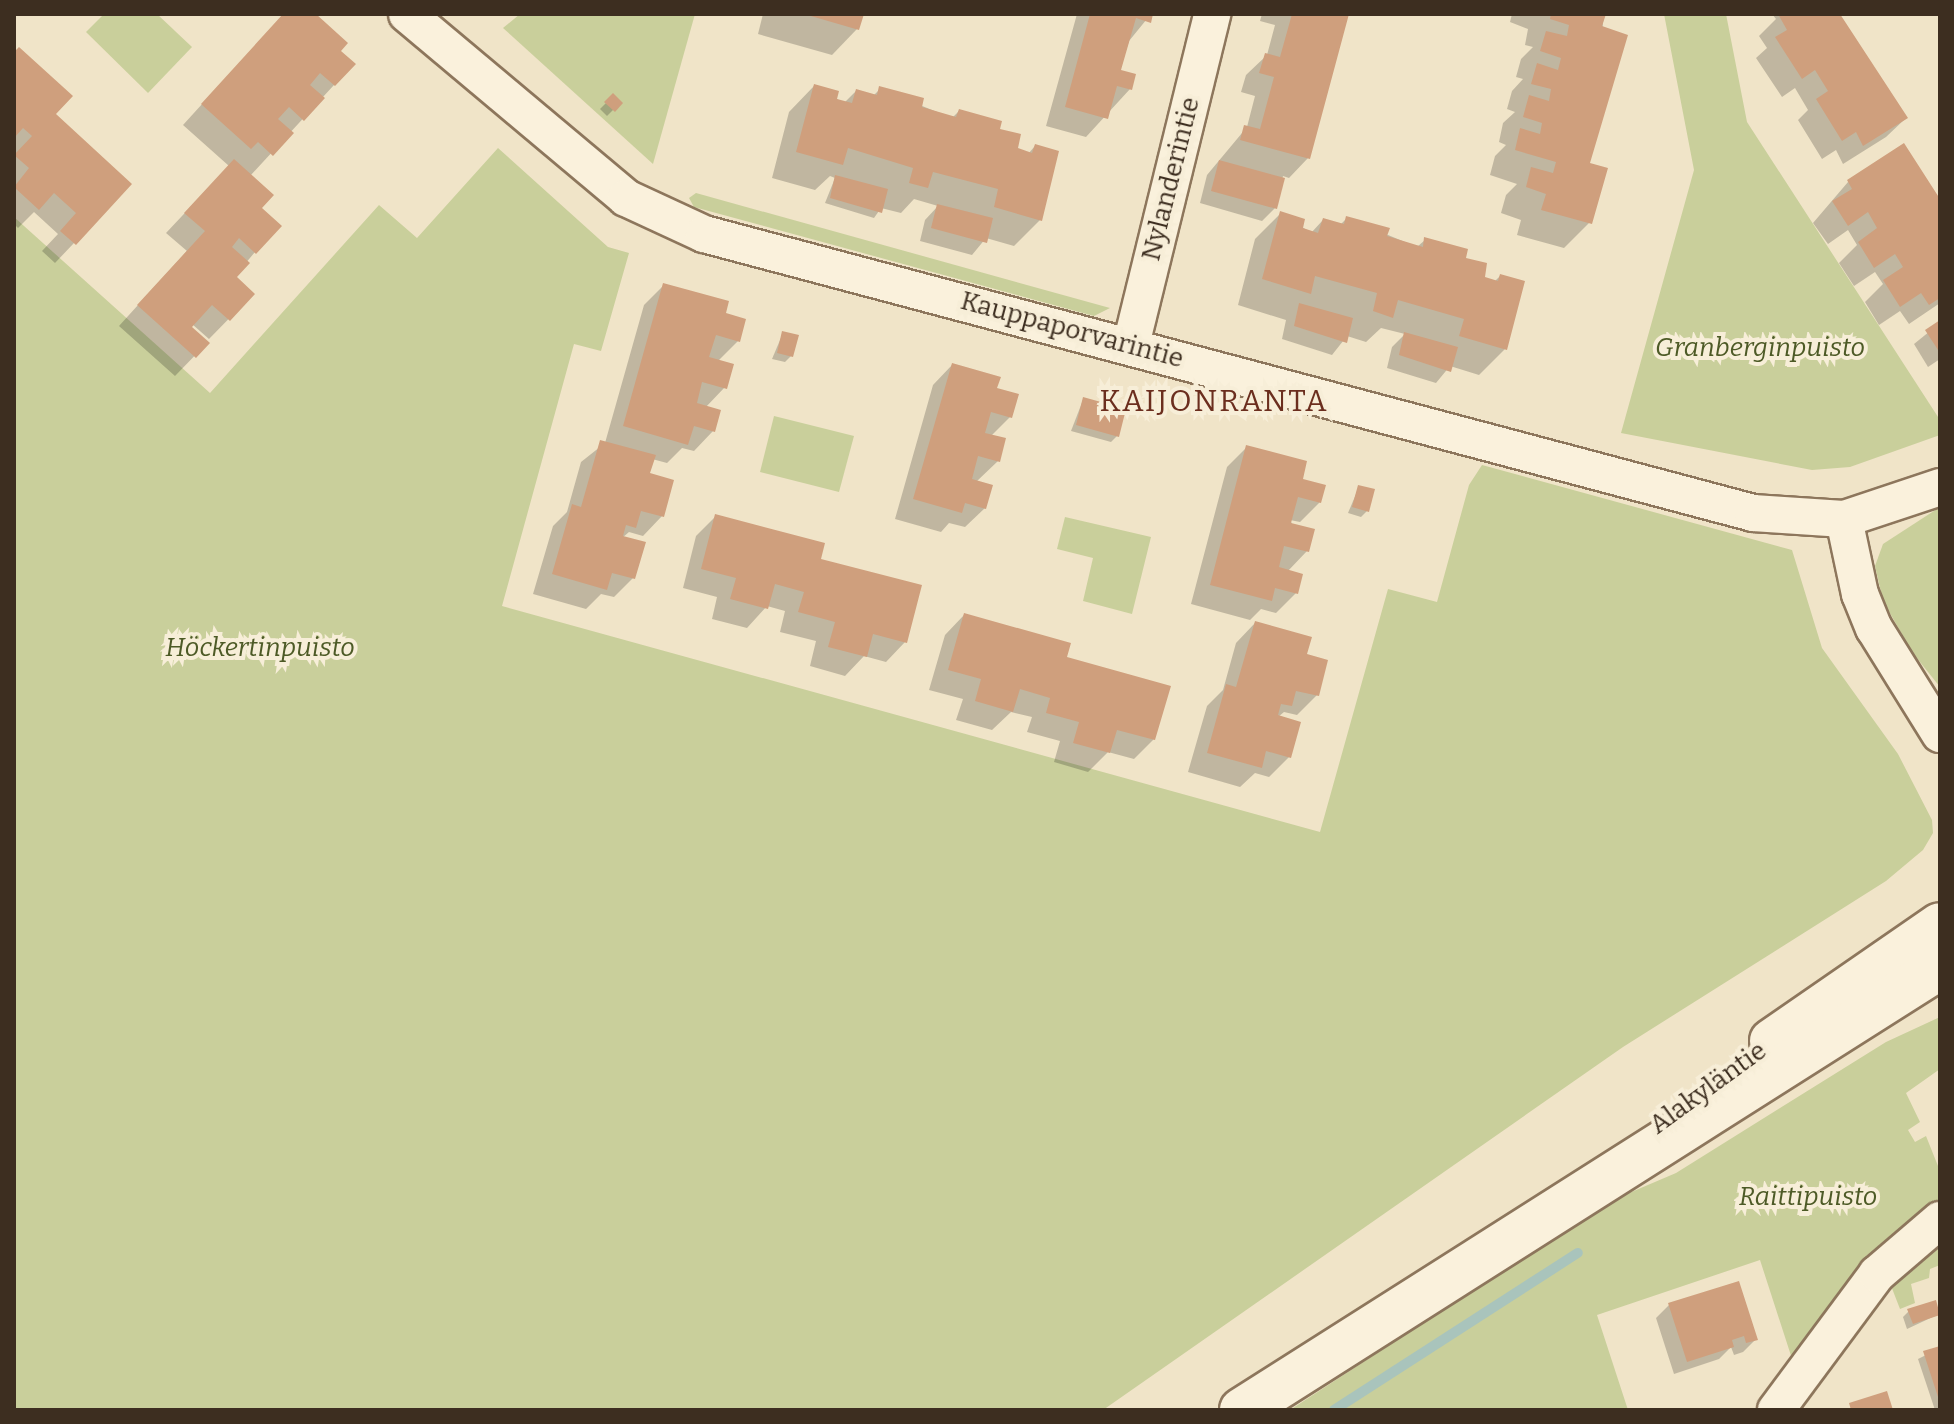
<!DOCTYPE html>
<meta charset="utf-8">
<style>
body{margin:0}
#map{position:relative;width:1954px;height:1424px;overflow:hidden;background:#f0e4c8;font-family:Bitter,serif}
div>[style]{position:absolute}
.green>*{inset:0;background:#c9cf9b}
.shadow>*{inset:0;background:#0003}
.stream>*{height:10px;margin:-5px;padding:0 5px;transform-origin:5px;border-radius:5px;background:#a9c4bc}
.building>*{inset:0;background:#cf9f7d}
.roads{filter:drop-shadow(2px 0 #8d765c) drop-shadow(-2px 0 #8d765c) drop-shadow(0 2px #8d765c) drop-shadow(0 -2px #8d765c)}
.minor>*{height:36px;margin:-18px;padding:0 18px;transform-origin:18px;border-radius:18px;background:#faf1dc}
.secondary>*{height:44px;margin:-22px;padding:0 22px;transform-origin:22px;border-radius:22px;background:#faf1dc}
span{translate:-50% -50%;white-space:nowrap;text-align:center;line-height:1.15;-webkit-text-stroke:8px #f7eed8;paint-order:stroke}
.street-label{font-size:26px;color:#3d2e20}
.park-label{font-size:26px;color:#4d5a26;font-style:italic}
.quarter-label{font-size:30px;color:#6b2e1e;letter-spacing:2px}
.frame{position:absolute;inset:0;border:16px solid #3d2e20;pointer-events:none}
</style>
<div id="map">
<div class="green">
<i style="clip-path:polygon(104px 14px,157px 14px,192px 47px,148px 93px,86px 32px)"></i>
<i style="clip-path:polygon(520px 14px,695px 14px,653px 164px,503px 28px)"></i>
<i style="clip-path:polygon(1664px 14px,1726px 14px,1747px 122px,1940px 420px,1940px 435px,1850px 467px,1812px 470px,1621px 433px,1694px 170px)"></i>
<i style="clip-path:polygon(498px 148px,608px 247px,629px 253px,601px 351px,574px 344px,502px 606px,1320px 832px,1388px 589px,1437px 602px,1469px 485px,1482px 465px,1792px 550px,1822px 648px,1898px 754px,1932px 820px,1933px 833px,1923px 850px,1886px 881px,1623px 1047px,1103px 1410px,14px 1410px,14px 217px,210px 393px,379px 205px,417px 238px)"></i>
<i style="clip-path:polygon(696px 193px,1110px 308px,1094px 316px,694px 207px,689px 198px)"></i>
<i style="clip-path:polygon(774px 416px,854px 436px,839px 492px,760px 472px)"></i>
<i style="clip-path:polygon(1940px 507px,1940px 687px,1912px 652px,1883px 601px,1875px 566px,1883px 544px)"></i>
<i style="clip-path:polygon(1065px 517px,1151px 537px,1132px 614px,1083px 601px,1093px 558px,1057px 549px)"></i>
<i style="clip-path:polygon(1940px 1017px,1940px 1069px,1906px 1093px,1920px 1122px,1908px 1130px,1915px 1142px,1926px 1136px,1940px 1171px,1940px 1202px,1875px 1257px,1795px 1368px,1760px 1260px,1597px 1315px,1628px 1410px,1290px 1410px,1608px 1202px,1676px 1173px,1886px 1042px)"></i>
<i style="clip-path:polygon(1940px 1238px,1940px 1265px,1930px 1269px,1929px 1278px,1911px 1284px,1915px 1303px,1900px 1309px,1888px 1278px)"></i>
</div>
<div class="shadow">
<i style="clip-path:polygon(284px 14px,313px 14px,338px 51px,334px 85px,250px 176px,260px 208px,255px 252px,234px 277px,253px 294px,209px 339px,192px 324px,189px 328px,207px 343px,175px 376px,119px 326px,187px 251px,166px 233px,229px 166px,183px 125px)"></i>
<i style="clip-path:polygon(763px 14px,861px 14px,857px 29px,832px 55px,758px 34px)"></i>
<i style="clip-path:polygon(1077px 14px,1151px 14px,1129px 41px,1119px 72px,1130px 89px,1086px 137px,1046px 126px)"></i>
<i style="clip-path:polygon(1262px 14px,1347px 14px,1308px 158px,1289px 178px,1283px 176px,1275px 208px,1262px 221px,1200px 203px,1207px 175px,1247px 127px,1255px 96px,1241px 92px,1246px 75px,1267px 55px,1275px 25px,1260px 21px)"></i>
<i style="clip-path:polygon(1512px 14px,1604px 14px,1588px 165px,1590px 222px,1564px 248px,1517px 235px,1521px 220px,1501px 213px,1506px 195px,1517px 184px,1490px 175px,1495px 156px,1506px 145px,1499px 142px,1503px 123px,1515px 112px,1507px 109px,1512px 91px,1523px 79px,1516px 77px,1521px 59px,1533px 47px,1525px 45px,1528px 29px,1510px 22px)"></i>
<i style="clip-path:polygon(1772px 14px,1838px 14px,1906px 118px,1886px 137px,1843px 164px,1836px 150px,1822px 159px,1798px 120px,1808px 110px,1795px 88px,1782px 97px,1756px 58px,1767px 48px,1759px 36px,1776px 19px)"></i>
<i style="clip-path:polygon(14px 54px,53px 114px,130px 184px,55px 263px,42px 251px,58px 234px,34px 212px,18px 228px,14px 224px)"></i>
<i style="clip-path:polygon(814px 86px,844px 103px,856px 91px,873px 96px,880px 89px,952px 118px,959px 111px,998px 130px,1016px 149px,1028px 154px,1035px 146px,1040px 220px,1014px 246px,986px 238px,972px 255px,920px 241px,925px 220px,938px 206px,914px 199px,901px 213px,881px 208px,874px 218px,825px 203px,835px 178px,830px 176px,815px 190px,772px 178px,789px 112px)"></i>
<i style="clip-path:polygon(613px 96px,620px 103px,607px 116px,600px 109px)"></i>
<i style="clip-path:polygon(1848px 182px,1940px 203px,1940px 303px,1909px 324px,1900px 311px,1879px 325px,1865px 302px,1883px 284px,1875px 272px,1854px 286px,1839px 263px,1857px 245px,1848px 230px,1828px 244px,1813px 223px)"></i>
<i style="clip-path:polygon(1281px 213px,1311px 233px,1323px 220px,1340px 225px,1347px 218px,1417px 247px,1425px 240px,1464px 259px,1482px 279px,1494px 282px,1500px 276px,1505px 349px,1479px 375px,1450px 366px,1436px 383px,1387px 368px,1392px 347px,1405px 334px,1381px 328px,1366px 342px,1347px 336px,1332px 355px,1282px 339px,1286px 320px,1238px 305px,1255px 239px)"></i>
<i style="clip-path:polygon(664px 285px,723px 314px,738px 341px,718px 361px,725px 387px,705px 408px,713px 431px,694px 451px,682px 448px,667px 463px,652px 459px,648px 475px,662px 516px,643px 536px,629px 532px,622px 538px,633px 578px,614px 597px,601px 594px,586px 609px,533px 594px,553px 526px,567px 512px,581px 462px,605px 443px,644px 305px)"></i>
<i style="clip-path:polygon(1940px 323px,1940px 359px,1928px 367px,1914px 344px)"></i>
<i style="clip-path:polygon(783px 333px,791px 356px,785px 362px,772px 359px)"></i>
<i style="clip-path:polygon(952px 365px,995px 389px,1010px 417px,991px 436px,998px 461px,976px 482px,985px 508px,965px 527px,949px 523px,941px 532px,895px 519px,933px 385px)"></i>
<i style="clip-path:polygon(1083px 400px,1117px 436px,1111px 442px,1071px 431px)"></i>
<i style="clip-path:polygon(1246px 448px,1300px 481px,1320px 502px,1300px 522px,1290px 520px,1307px 551px,1287px 572px,1296px 593px,1276px 613px,1261px 609px,1250px 620px,1191px 604px,1227px 467px)"></i>
<i style="clip-path:polygon(1359px 487px,1367px 511px,1361px 517px,1348px 513px)"></i>
<i style="clip-path:polygon(716px 516px,818px 560px,905px 642px,886px 662px,864px 656px,845px 676px,810px 666px,816px 641px,780px 632px,785px 611px,767px 606px,747px 628px,712px 619px,717px 597px,683px 588px,696px 536px)"></i>
<i style="clip-path:polygon(964px 615px,1064px 658px,1154px 739px,1134px 759px,1108px 752px,1088px 772px,1054px 762px,1060px 741px,1027px 732px,1032px 717px,1011px 712px,992px 730px,956px 720px,963px 699px,929px 690px,945px 635px)"></i>
<i style="clip-path:polygon(1255px 623px,1304px 656px,1317px 695px,1297px 715px,1284px 712px,1278px 717px,1289px 757px,1269px 777px,1255px 773px,1240px 787px,1188px 772px,1207px 706px,1223px 690px,1236px 643px)"></i>
<i style="clip-path:polygon(1669px 1305px,1756px 1339px,1743px 1352px,1734px 1355px,1731px 1347px,1719px 1359px,1674px 1374px,1656px 1318px)"></i>
<i style="clip-path:polygon(1909px 1311px,1939px 1314px,1907px 1329px,1903px 1317px)"></i>
<i style="clip-path:polygon(1940px 1348px,1940px 1410px,1935px 1410px,1918px 1359px)"></i>
</div>
<div class="stream">
<i style="left:1334px;top:1410px;width:290px;rotate:-32.8deg"></i>
</div>
<div class="building">
<i style="clip-path:polygon(283px 14px,316px 14px,348px 43px,341px 51px,356px 64px,335px 86px,320px 73px,310px 85px,325px 98px,304px 121px,289px 107px,278px 119px,294px 133px,273px 156px,258px 142px,251px 149px,201px 104px)"></i>
<i style="clip-path:polygon(804px 14px,864px 14px,859px 30px)"></i>
<i style="clip-path:polygon(1090px 14px,1153px 14px,1151px 23px,1136px 18px,1121px 70px,1136px 74px,1132px 90px,1117px 86px,1108px 119px,1065px 107px)"></i>
<i style="clip-path:polygon(1292px 14px,1349px 14px,1310px 159px,1240px 140px,1244px 125px,1260px 129px,1274px 77px,1259px 73px,1265px 53px,1280px 57px)"></i>
<i style="clip-path:polygon(1551px 14px,1606px 14px,1602px 26px,1628px 35px,1590px 163px,1608px 168px,1592px 224px,1541px 210px,1546px 194px,1526px 187px,1531px 167px,1553px 173px,1556px 162px,1515px 150px,1520px 128px,1540px 134px,1542px 123px,1523px 117px,1529px 95px,1549px 101px,1551px 89px,1531px 84px,1537px 63px,1558px 70px,1561px 58px,1540px 51px,1546px 31px,1567px 36px,1569px 25px,1550px 19px)"></i>
<i style="clip-path:polygon(1778px 14px,1840px 14px,1908px 118px,1863px 146px,1856px 132px,1842px 141px,1816px 99px,1828px 91px,1815px 70px,1802px 79px,1775px 37px,1787px 30px)"></i>
<i style="clip-path:polygon(19px 47px,73px 96px,56px 114px,132px 184px,76px 245px,60px 231px,76px 213px,54px 193px,39px 210px,14px 187px,29px 168px,14px 155px,32px 136px,23px 128px,14px 138px,14px 52px)"></i>
<i style="clip-path:polygon(814px 84px,839px 91px,837px 99px,852px 103px,856px 89px,877px 95px,879px 86px,924px 98px,922px 107px,956px 117px,959px 109px,1002px 121px,1000px 129px,1021px 134px,1018px 148px,1032px 153px,1035px 144px,1059px 151px,1042px 221px,994px 207px,998px 189px,933px 172px,928px 188px,909px 183px,913px 168px,848px 148px,843px 165px,796px 152px)"></i>
<i style="clip-path:polygon(613px 93px,623px 103px,615px 112px,604px 102px)"></i>
<i style="clip-path:polygon(1904px 143px,1940px 199px,1940px 298px,1929px 305px,1921px 293px,1900px 307px,1883px 280px,1903px 267px,1895px 254px,1874px 268px,1858px 242px,1877px 228px,1868px 212px,1848px 226px,1832px 201px,1852px 189px,1847px 180px)"></i>
<i style="clip-path:polygon(234px 159px,274px 195px,262px 208px,282px 226px,256px 254px,239px 238px,232px 247px,250px 263px,237px 277px,255px 294px,230px 321px,212px 305px,192px 327px,210px 343px,196px 358px,137px 305px,205px 231px,184px 213px)"></i>
<i style="clip-path:polygon(1219px 160px,1285px 178px,1277px 209px,1211px 191px)"></i>
<i style="clip-path:polygon(835px 175px,888px 189px,882px 213px,830px 198px)"></i>
<i style="clip-path:polygon(937px 204px,993px 218px,987px 243px,931px 228px)"></i>
<i style="clip-path:polygon(1280px 211px,1305px 219px,1303px 228px,1318px 233px,1323px 218px,1344px 224px,1346px 216px,1390px 228px,1387px 236px,1423px 247px,1424px 237px,1468px 249px,1466px 258px,1487px 263px,1485px 277px,1498px 281px,1500px 274px,1525px 281px,1507px 350px,1459px 336px,1464px 319px,1398px 300px,1393px 318px,1373px 311px,1377px 293px,1315px 276px,1311px 294px,1262px 279px)"></i>
<i style="clip-path:polygon(663px 283px,729px 301px,726px 313px,746px 319px,740px 342px,716px 335px,709px 357px,734px 364px,727px 389px,702px 382px,697px 403px,721px 410px,715px 432px,694px 426px,688px 445px,623px 426px)"></i>
<i style="clip-path:polygon(1299px 303px,1353px 318px,1347px 343px,1294px 326px)"></i>
<i style="clip-path:polygon(1940px 320px,1940px 353px,1925px 330px)"></i>
<i style="clip-path:polygon(782px 331px,799px 335px,793px 357px,777px 353px)"></i>
<i style="clip-path:polygon(1404px 332px,1458px 347px,1451px 372px,1399px 355px)"></i>
<i style="clip-path:polygon(952px 363px,1001px 377px,997px 388px,1019px 394px,1012px 418px,991px 412px,985px 433px,1006px 438px,1000px 462px,978px 456px,972px 479px,993px 485px,986px 509px,965px 503px,962px 513px,913px 499px)"></i>
<i style="clip-path:polygon(1083px 397px,1126px 409px,1119px 437px,1076px 425px)"></i>
<i style="clip-path:polygon(600px 440px,656px 455px,650px 473px,674px 480px,664px 517px,641px 511px,636px 528px,626px 525px,623px 536px,646px 542px,635px 579px,612px 573px,607px 590px,552px 574px,572px 504px,581px 507px)"></i>
<i style="clip-path:polygon(1246px 445px,1307px 461px,1303px 479px,1326px 485px,1321px 503px,1298px 497px,1291px 523px,1315px 529px,1309px 552px,1284px 546px,1279px 567px,1303px 574px,1298px 594px,1275px 588px,1272px 601px,1210px 585px)"></i>
<i style="clip-path:polygon(1358px 485px,1375px 489px,1369px 512px,1352px 507px)"></i>
<i style="clip-path:polygon(715px 514px,825px 543px,821px 559px,922px 585px,907px 643px,873px 634px,867px 657px,828px 647px,835px 622px,798px 612px,804px 592px,775px 584px,768px 609px,730px 599px,736px 578px,701px 569px)"></i>
<i style="clip-path:polygon(964px 613px,1071px 643px,1067px 657px,1171px 686px,1155px 740px,1117px 730px,1110px 753px,1073px 743px,1079px 722px,1046px 713px,1050px 698px,1020px 689px,1013px 712px,975px 701px,981px 679px,948px 670px)"></i>
<i style="clip-path:polygon(1255px 621px,1312px 637px,1307px 654px,1328px 660px,1319px 696px,1296px 691px,1292px 706px,1281px 704px,1278px 715px,1301px 722px,1291px 758px,1266px 751px,1262px 768px,1207px 753px,1226px 684px,1236px 687px)"></i>
<i style="clip-path:polygon(1739px 1281px,1758px 1340px,1746px 1343px,1744px 1336px,1732px 1340px,1734px 1347px,1687px 1362px,1668px 1303px)"></i>
<i style="clip-path:polygon(1936px 1300px,1940px 1315px,1913px 1324px,1907px 1309px)"></i>
<i style="clip-path:polygon(1940px 1346px,1940px 1400px,1939px 1400px,1923px 1351px)"></i>
<i style="clip-path:polygon(1887px 1391px,1893px 1410px,1851px 1410px,1849px 1403px)"></i>
</div>
<div class="roads">
<div class="minor">
<i style="left:407px;top:14px;width:286px;rotate:40deg"></i>
<i style="left:626px;top:198px;width:86px;rotate:24.8deg"></i>
<i style="left:704px;top:234px;width:1085px;rotate:14.89deg"></i>
<i style="left:1753px;top:513px;width:91px;rotate:3.8deg"></i>
<i style="left:1844px;top:519px;width:101px;rotate:-18.4deg"></i>
<i style="left:1131px;top:345px;width:341px;rotate:-76.2deg"></i>
<i style="left:1844px;top:519px;width:77px;rotate:78deg"></i>
<i style="left:1860px;top:594px;width:37px;rotate:68deg"></i>
<i style="left:1874px;top:628px;width:125px;rotate:58.1deg"></i>
<i style="left:1776px;top:1410px;width:169px;rotate:-53.4deg"></i>
<i style="left:1877px;top:1274px;width:83px;rotate:-40.6deg"></i>
</div>
<div class="secondary">
<i style="left:1772px;top:1041px;width:204px;rotate:-34.6deg"></i>
<i style="left:1242px;top:1410px;width:827px;rotate:-32.4deg"></i>
</div>
</div>
<div class="street-label">
<span style="left:1171px;top:179px;rotate:-76deg">Nylanderintie</span>
<span style="left:1072px;top:330px;rotate:15deg">Kauppaporvarintie</span>
<span style="left:1708px;top:1088px;rotate:-36deg">Alakyläntie</span>
</div>
<div class="park-label">
<span style="left:1760px;top:348px">Granberginpuisto</span>
<span style="left:260px;top:648px">Höckertinpuisto</span>
<span style="left:1808px;top:1197px">Raittipuisto</span>
</div>
<div class="quarter-label">
<span style="left:1214px;top:401px">KAIJONRANTA</span>
</div>
<div class="frame"></div>
</div>
